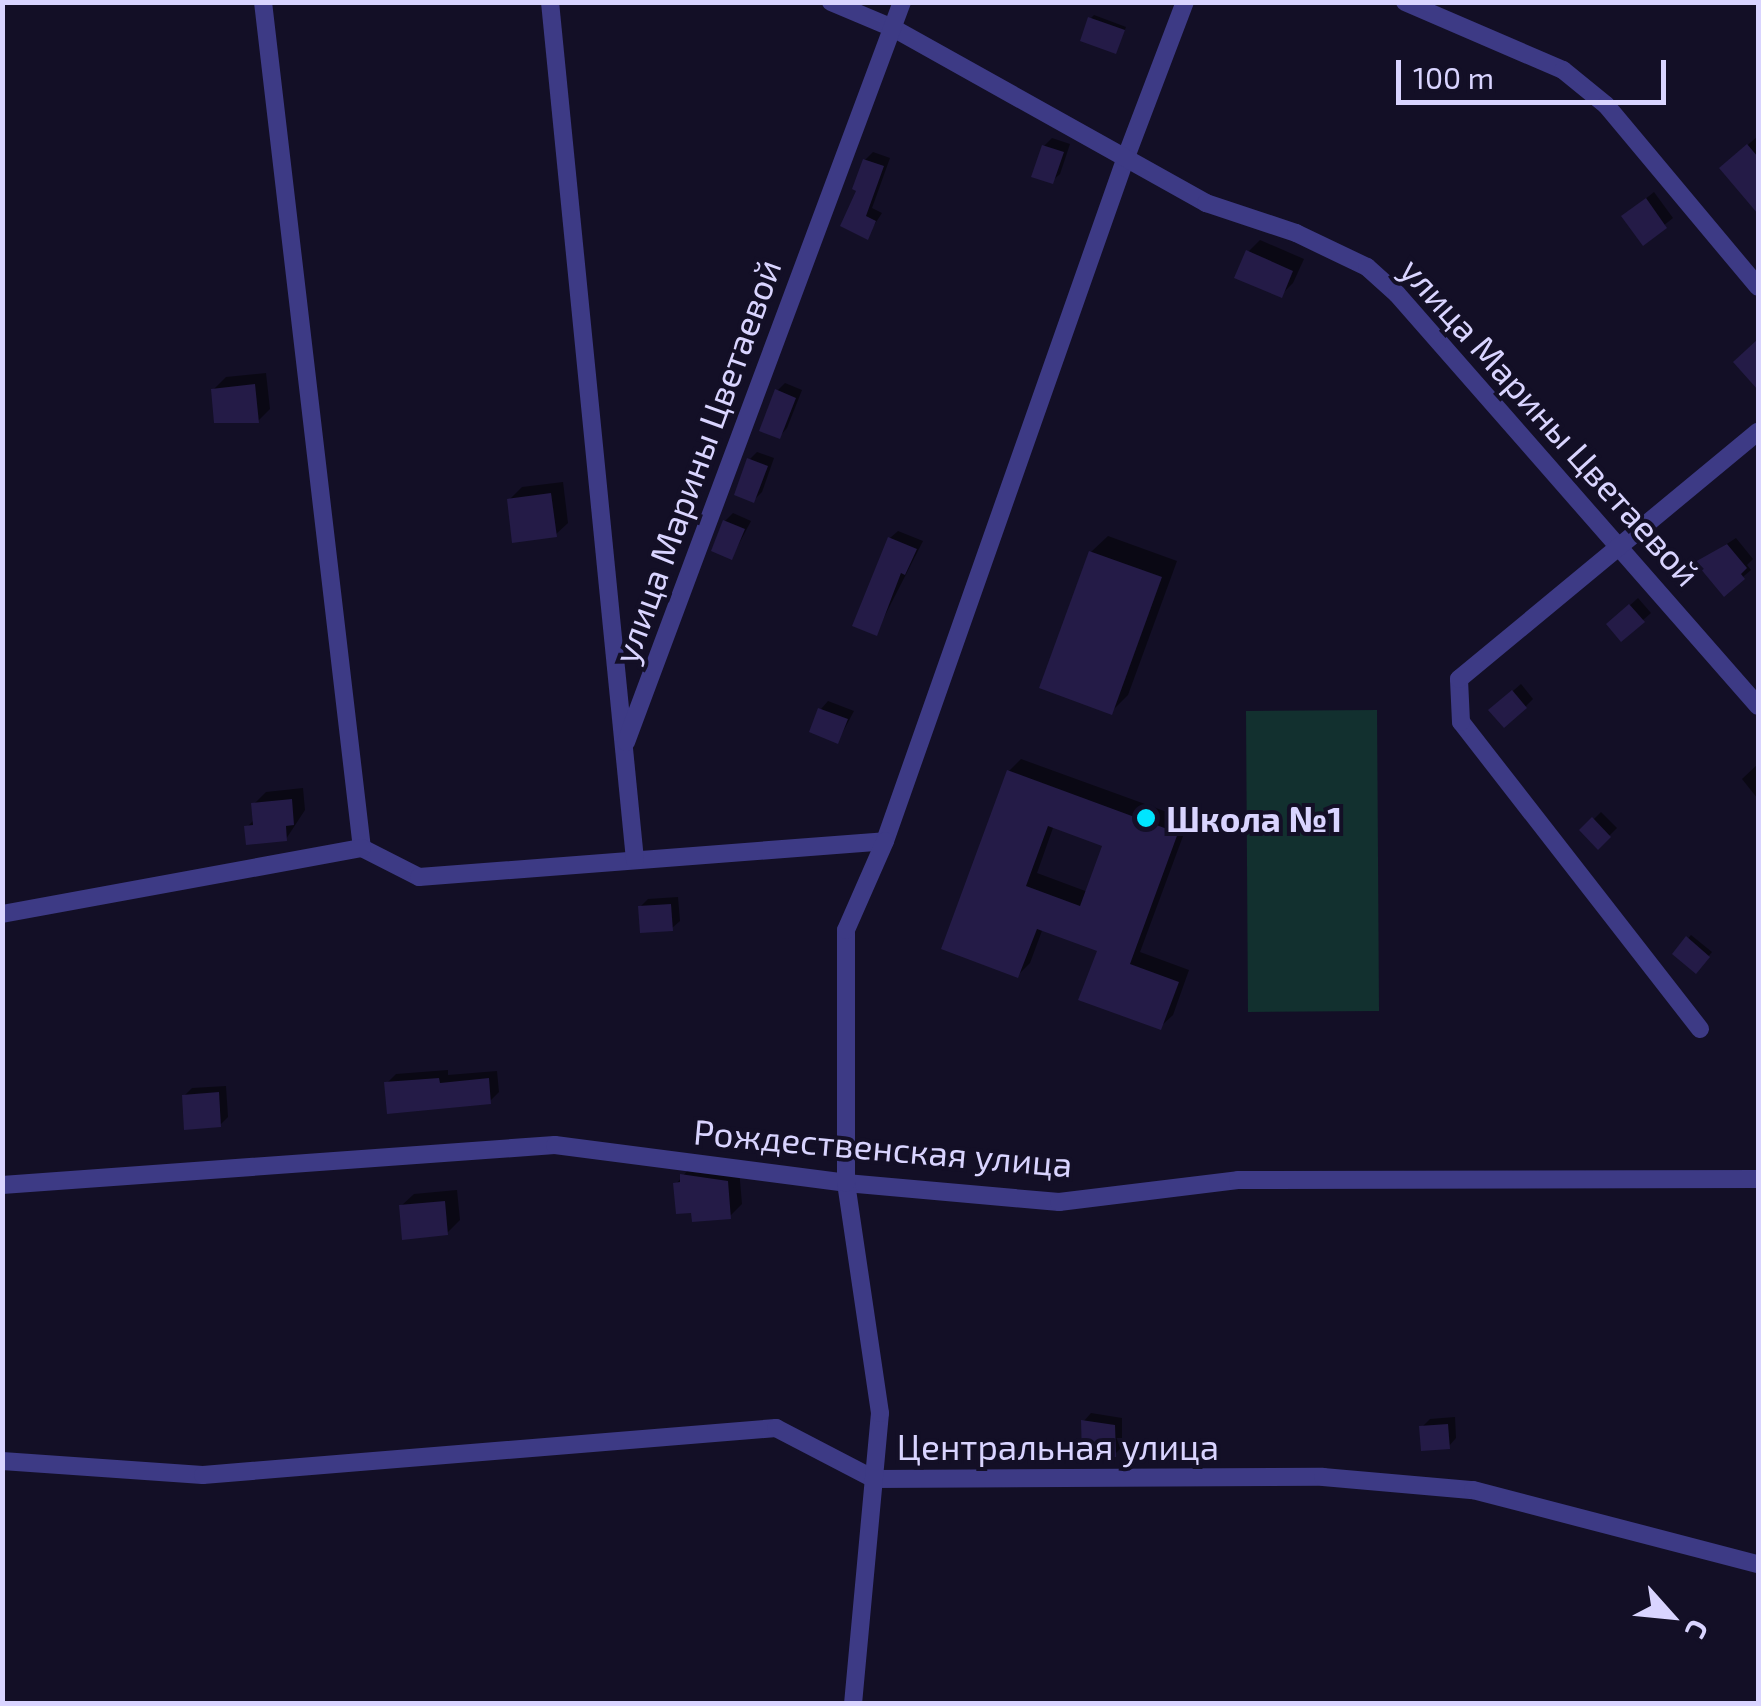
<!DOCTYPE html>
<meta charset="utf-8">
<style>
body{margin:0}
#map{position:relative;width:1761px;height:1706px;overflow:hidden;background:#130f26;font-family:"Exo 2",sans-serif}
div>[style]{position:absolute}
.green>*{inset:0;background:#12302f}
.shadow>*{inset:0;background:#0007}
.building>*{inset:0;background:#241b47}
.minor>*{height:18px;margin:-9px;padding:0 9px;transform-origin:9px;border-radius:9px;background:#3d3a85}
.dots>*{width:28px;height:28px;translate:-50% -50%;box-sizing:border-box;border:5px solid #130f26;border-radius:50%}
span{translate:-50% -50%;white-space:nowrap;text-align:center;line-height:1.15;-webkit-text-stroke:8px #130f26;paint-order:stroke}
.street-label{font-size:35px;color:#d9d4ff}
.poi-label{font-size:35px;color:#d9d4ff;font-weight:700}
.left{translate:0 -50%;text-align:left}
.frame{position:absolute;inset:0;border:5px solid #d9d4ff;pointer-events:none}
.north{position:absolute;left:1621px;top:1566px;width:100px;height:100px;-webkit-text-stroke:8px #130f26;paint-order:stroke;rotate:117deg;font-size:28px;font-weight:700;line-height:40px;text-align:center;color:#d9d4ff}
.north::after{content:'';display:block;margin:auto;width:35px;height:45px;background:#d9d4ff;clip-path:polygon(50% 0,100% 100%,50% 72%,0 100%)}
.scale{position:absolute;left:1396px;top:60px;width:270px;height:45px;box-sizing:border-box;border:5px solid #d9d4ff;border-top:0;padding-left:12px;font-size:30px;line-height:35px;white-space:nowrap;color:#d9d4ff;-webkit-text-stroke:8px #130f26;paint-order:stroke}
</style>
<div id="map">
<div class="green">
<i style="clip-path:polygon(1377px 710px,1379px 1011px,1248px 1012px,1246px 711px)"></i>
</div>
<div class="shadow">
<i style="clip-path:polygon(1094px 15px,1126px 27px,1116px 51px,1091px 18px)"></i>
<i style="clip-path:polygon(1758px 136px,1758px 198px,1753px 203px,1735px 156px)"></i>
<i style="clip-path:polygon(1052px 138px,1070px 144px,1060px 174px,1052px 181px,1044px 146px)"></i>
<i style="clip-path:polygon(873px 152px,890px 158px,872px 208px,882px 213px,867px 236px,860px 189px,865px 160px)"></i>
<i style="clip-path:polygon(1654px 192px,1673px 218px,1643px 242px,1624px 216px)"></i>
<i style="clip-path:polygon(1260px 240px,1304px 259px,1293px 283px,1281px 295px,1248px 252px)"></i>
<i style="clip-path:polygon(266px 373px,270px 409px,258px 421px,213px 390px,226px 377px)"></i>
<i style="clip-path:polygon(785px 383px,802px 390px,787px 428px,780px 436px,777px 391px)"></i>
<i style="clip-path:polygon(757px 452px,774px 458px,762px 492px,754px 500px,749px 460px)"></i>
<i style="clip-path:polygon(563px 482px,568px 523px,555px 535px,509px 500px,522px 487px)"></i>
<i style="clip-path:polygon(733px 513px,751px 521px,732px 557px,725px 521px)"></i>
<i style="clip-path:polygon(898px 531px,923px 541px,876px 633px,890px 538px)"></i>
<i style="clip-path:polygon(1108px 536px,1177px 561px,1128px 695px,1111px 712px,1091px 552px)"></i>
<i style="clip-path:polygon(1736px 538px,1753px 559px,1747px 565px,1751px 570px,1724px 593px,1699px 562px)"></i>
<i style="clip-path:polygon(1638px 598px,1651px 613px,1643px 620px,1617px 617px)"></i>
<i style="clip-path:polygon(1521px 684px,1533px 699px,1526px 706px,1499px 703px)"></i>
<i style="clip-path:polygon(828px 701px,854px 711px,838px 741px,821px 709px)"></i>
<i style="clip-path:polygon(evenodd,1021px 759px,1189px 820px,1140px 952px,1189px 970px,1173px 1015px,1160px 1027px,1100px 950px,1043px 928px,1030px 963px,1018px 975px,1009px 771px,1021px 759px,1054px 825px,1106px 844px,1088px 892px,1037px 873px,1054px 825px)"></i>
<i style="clip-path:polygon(1758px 764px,1758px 799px,1742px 779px)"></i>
<i style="clip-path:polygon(303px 788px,305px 810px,286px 839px,247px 827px,255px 819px,254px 804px,266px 792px)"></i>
<i style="clip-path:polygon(1601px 812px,1617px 828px,1598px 847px,1582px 831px)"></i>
<i style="clip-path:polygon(678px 897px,680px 921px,672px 928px,640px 907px,648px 899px)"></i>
<i style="clip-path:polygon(1691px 935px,1712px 952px,1696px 971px,1675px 953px)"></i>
<i style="clip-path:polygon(448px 1070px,448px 1075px,497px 1071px,499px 1092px,490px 1101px,387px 1083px,396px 1074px)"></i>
<i style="clip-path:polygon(226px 1086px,228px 1117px,220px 1125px,184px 1096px,192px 1088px)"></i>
<i style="clip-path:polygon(694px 1163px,739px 1169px,742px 1204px,730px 1216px,693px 1210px,676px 1184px)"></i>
<i style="clip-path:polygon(457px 1190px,460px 1220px,447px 1233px,401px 1206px,414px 1194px)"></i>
<i style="clip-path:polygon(1091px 1413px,1122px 1418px,1122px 1447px,1115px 1454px,1084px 1421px)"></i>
<i style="clip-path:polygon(1455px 1417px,1456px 1438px,1449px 1446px,1422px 1427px,1430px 1419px)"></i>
</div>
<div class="building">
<i style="clip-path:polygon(1088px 17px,1125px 30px,1116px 54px,1080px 41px)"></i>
<i style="clip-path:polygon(1747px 144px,1758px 157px,1758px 214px,1719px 168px)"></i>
<i style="clip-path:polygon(1042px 145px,1064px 152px,1053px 184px,1031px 177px)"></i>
<i style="clip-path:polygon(863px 159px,884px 166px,866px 216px,876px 221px,868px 240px,840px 226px,856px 191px,852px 189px)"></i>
<i style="clip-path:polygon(1646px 198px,1667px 228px,1643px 246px,1621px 216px)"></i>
<i style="clip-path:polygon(1246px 250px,1293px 271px,1282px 298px,1234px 278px)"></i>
<i style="clip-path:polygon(1758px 339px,1758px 390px,1733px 362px)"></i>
<i style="clip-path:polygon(255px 384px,259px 423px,214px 423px,211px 389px)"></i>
<i style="clip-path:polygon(775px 389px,796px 398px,780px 439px,759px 431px)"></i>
<i style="clip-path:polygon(747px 458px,768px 466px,754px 503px,734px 495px)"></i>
<i style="clip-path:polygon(551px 493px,557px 537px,512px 543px,507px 499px)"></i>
<i style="clip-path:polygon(723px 520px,745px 529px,732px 560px,711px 551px)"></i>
<i style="clip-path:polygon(888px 537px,917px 549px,905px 575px,901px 573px,877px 636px,852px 626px)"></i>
<i style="clip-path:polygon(1727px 544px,1747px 568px,1741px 574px,1745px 579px,1724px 597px,1695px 562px)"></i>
<i style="clip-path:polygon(1089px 551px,1162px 577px,1112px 715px,1039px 688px)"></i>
<i style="clip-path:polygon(1629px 604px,1645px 622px,1621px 642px,1606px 624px)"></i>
<i style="clip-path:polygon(1512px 690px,1527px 708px,1504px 728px,1488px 710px)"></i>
<i style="clip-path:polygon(818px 708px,848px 719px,838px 744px,809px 732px)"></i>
<i style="clip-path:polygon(evenodd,1007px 770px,1178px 833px,1130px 964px,1179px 982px,1161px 1030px,1078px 1000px,1097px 951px,1037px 929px,1018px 978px,941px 949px,1007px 770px,1048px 826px,1102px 846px,1080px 906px,1026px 886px,1048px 826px)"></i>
<i style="clip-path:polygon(292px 799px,294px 825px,286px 826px,287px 841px,246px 845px,244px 826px,253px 825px,251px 803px)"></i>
<i style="clip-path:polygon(1592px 817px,1611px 837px,1598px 850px,1579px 830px)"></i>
<i style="clip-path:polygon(671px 904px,673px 931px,640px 933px,638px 906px)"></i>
<i style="clip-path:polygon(1686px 936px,1710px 957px,1696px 974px,1672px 954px)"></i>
<i style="clip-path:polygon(439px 1078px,440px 1083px,489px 1078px,491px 1104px,387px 1114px,384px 1082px)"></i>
<i style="clip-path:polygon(219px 1092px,221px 1127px,184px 1130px,182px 1095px)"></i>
<i style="clip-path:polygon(680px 1174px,728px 1181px,731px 1219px,692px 1222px,691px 1213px,676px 1214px,673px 1183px,680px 1182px)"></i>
<i style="clip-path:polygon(445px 1201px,448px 1235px,402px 1240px,399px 1205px)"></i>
<i style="clip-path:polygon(1081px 1420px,1115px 1425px,1116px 1457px,1082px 1457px)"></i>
<i style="clip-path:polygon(1448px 1424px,1450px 1449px,1421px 1451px,1419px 1426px)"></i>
</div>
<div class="minor">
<i style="left:263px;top:2px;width:852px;rotate:83.33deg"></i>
<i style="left:362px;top:848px;width:64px;rotate:27deg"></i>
<i style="left:419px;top:877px;width:467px;rotate:-4.4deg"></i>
<i style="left:885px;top:841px;width:725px;rotate:-70.59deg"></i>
<i style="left:1126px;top:157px;width:166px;rotate:-69.2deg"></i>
<i style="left:550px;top:2px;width:862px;rotate:84.34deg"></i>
<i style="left:831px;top:2px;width:67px;rotate:22.8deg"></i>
<i style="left:893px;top:28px;width:359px;rotate:29.2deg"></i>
<i style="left:1206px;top:203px;width:95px;rotate:18.4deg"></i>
<i style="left:1296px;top:233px;width:79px;rotate:25.6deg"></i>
<i style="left:1367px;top:267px;width:40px;rotate:42deg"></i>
<i style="left:1397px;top:294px;width:548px;rotate:48.77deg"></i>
<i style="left:1405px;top:2px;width:172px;rotate:23.3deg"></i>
<i style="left:1563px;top:70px;width:55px;rotate:39.1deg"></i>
<i style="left:1606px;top:105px;width:237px;rotate:50.1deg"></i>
<i style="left:626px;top:742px;width:790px;rotate:-69.55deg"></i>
<i style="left:2px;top:914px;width:366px;rotate:-10.4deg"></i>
<i style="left:1700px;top:1029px;width:389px;rotate:-127.9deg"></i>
<i style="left:1461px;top:722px;width:43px;rotate:-92.7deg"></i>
<i style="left:1459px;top:679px;width:388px;rotate:-39.6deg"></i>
<i style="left:2px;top:1185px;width:554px;rotate:-4.14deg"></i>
<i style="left:555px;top:1145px;width:293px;rotate:7.4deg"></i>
<i style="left:846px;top:1183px;width:214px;rotate:5.1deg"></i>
<i style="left:1059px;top:1202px;width:180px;rotate:-7deg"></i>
<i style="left:1238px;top:1180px;width:520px;rotate:-0.11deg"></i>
<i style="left:2px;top:1461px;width:201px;rotate:4deg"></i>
<i style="left:203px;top:1475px;width:575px;rotate:-4.69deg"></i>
<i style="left:776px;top:1428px;width:110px;rotate:27.5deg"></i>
<i style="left:874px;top:1479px;width:449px;rotate:-0.3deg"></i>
<i style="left:1323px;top:1477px;width:151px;rotate:5deg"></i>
<i style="left:1473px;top:1490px;width:294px;rotate:14.6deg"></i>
<i style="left:853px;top:1704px;width:292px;rotate:-84.7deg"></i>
<i style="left:880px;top:1413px;width:232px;rotate:-98.4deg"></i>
<i style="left:846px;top:1183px;width:253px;rotate:-90deg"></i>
<i style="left:846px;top:930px;width:97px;rotate:-66.3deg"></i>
</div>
<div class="dots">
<i style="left:1146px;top:818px;background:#00e5ff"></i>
</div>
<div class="street-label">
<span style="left:1551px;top:421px;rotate:48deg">улица Марины Цветаевой</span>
<span style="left:696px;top:461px;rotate:-70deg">улица Марины Цветаевой</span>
<span style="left:883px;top:1147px;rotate:5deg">Рождественская улица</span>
<span style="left:1058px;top:1446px">Центральная улица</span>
</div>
<div class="poi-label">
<span class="left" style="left:1166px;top:818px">Школа №1</span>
</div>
<div class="frame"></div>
<div class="north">С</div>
<div class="scale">100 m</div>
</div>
